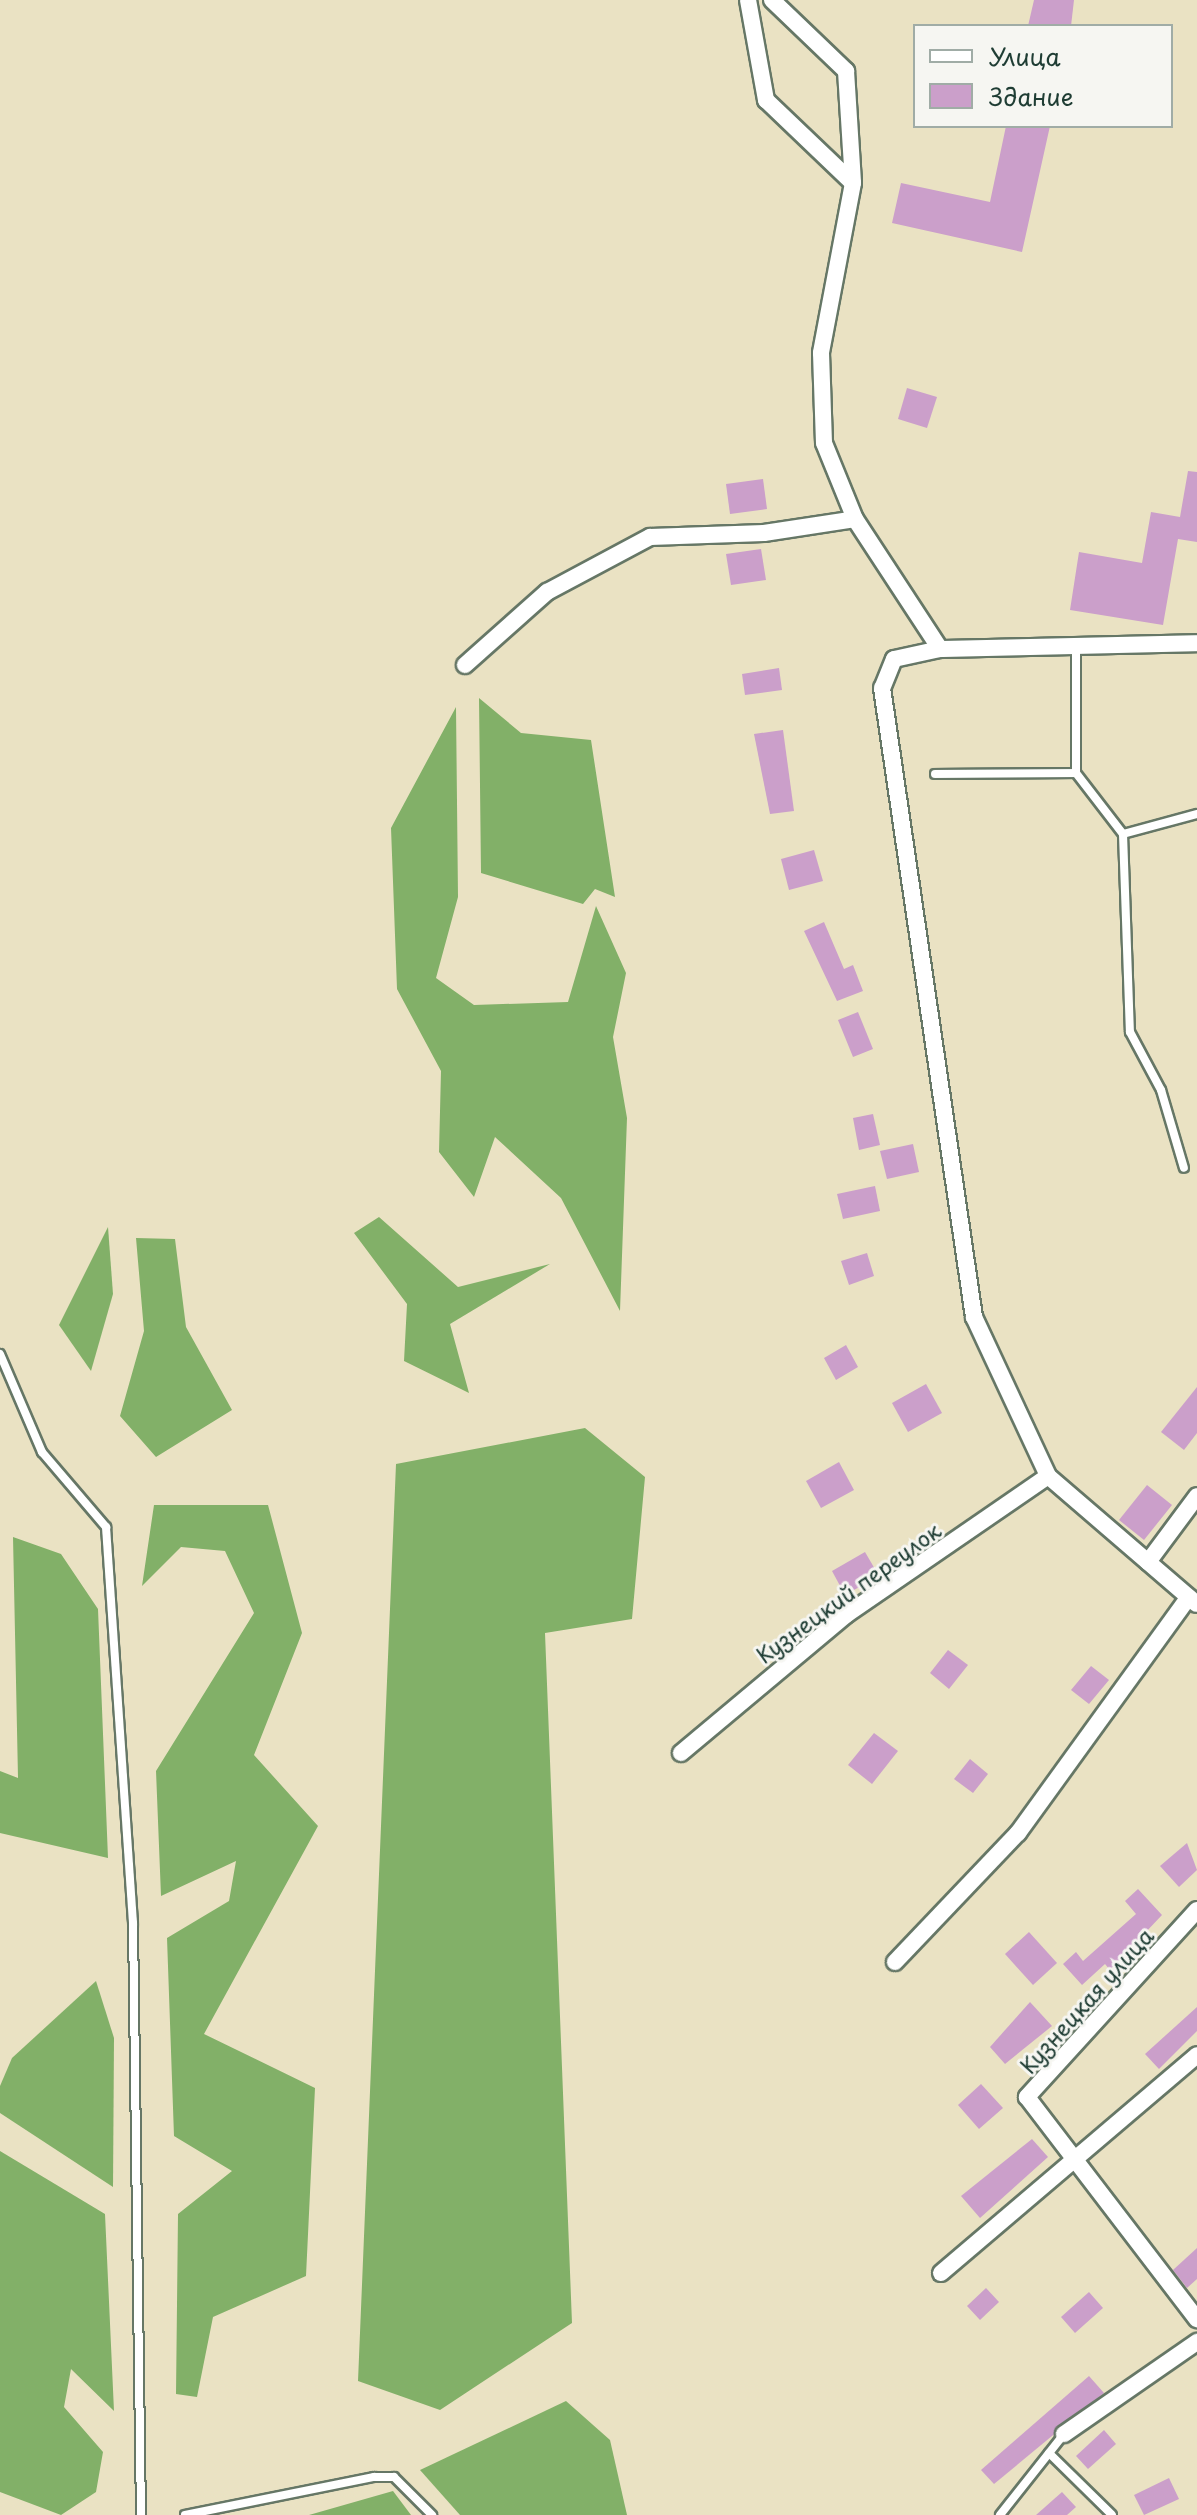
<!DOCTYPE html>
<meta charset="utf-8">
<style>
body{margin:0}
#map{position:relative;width:1197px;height:2515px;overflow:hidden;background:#eae2c3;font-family:"Playpen Sans",sans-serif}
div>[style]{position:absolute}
.forest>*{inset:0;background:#82b068}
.building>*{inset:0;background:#cb9fca}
.roads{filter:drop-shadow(2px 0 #676) drop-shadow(-2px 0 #676) drop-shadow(0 2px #676) drop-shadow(0 -2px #676)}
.service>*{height:8px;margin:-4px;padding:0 4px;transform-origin:4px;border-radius:4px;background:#fff}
.minor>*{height:16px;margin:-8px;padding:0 8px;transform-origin:8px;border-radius:8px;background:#fff}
span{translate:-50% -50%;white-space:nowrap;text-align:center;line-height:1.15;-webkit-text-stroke:6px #f6f6f2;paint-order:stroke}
.street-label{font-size:22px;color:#1f3d34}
.legend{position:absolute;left:913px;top:24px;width:260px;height:104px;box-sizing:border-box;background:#f6f6f2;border:2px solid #a0aca6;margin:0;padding:10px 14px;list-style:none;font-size:24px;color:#1f3d34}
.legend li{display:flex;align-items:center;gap:16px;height:40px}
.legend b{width:40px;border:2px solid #a0aca6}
</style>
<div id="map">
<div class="forest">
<i style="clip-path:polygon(479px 698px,521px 733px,591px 740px,615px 897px,595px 889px,583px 904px,481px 873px)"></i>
<i style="clip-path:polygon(456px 707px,458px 897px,436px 978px,474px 1005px,568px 1002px,596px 906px,626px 973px,613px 1037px,627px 1118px,620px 1311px,561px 1198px,495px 1137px,474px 1197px,439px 1152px,441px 1071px,397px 989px,391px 828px)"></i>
<i style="clip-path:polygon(379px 1217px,458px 1287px,550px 1264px,450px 1324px,469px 1393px,404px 1361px,407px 1304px,354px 1233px)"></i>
<i style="clip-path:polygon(108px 1227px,113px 1294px,91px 1371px,59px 1325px)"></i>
<i style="clip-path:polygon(136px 1238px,175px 1239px,186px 1327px,232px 1410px,156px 1457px,120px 1416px,144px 1331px)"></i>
<i style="clip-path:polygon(585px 1428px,645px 1477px,632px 1619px,545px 1633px,572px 2323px,440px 2410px,358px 2381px,396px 1464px)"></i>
<i style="clip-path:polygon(154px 1505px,268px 1505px,302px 1633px,254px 1755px,318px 1826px,204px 2034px,315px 2088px,306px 2276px,213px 2317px,197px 2397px,176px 2394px,178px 2214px,232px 2171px,174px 2136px,167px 1938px,229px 1901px,236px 1861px,161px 1896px,156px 1771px,254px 1613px,225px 1551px,181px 1547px,142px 1586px)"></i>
<i style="clip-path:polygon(13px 1537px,61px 1554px,98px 1609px,108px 1858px,0 1833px,0 1771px,18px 1778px)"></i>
<i style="clip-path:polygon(96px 1981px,114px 2038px,113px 2187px,0 2113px,0 2086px,12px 2058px)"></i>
<i style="clip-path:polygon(0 2151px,105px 2214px,114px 2411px,71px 2369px,64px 2407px,103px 2452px,96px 2492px,61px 2515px,0 2492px)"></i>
<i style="clip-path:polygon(566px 2401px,610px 2440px,627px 2515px,460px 2515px,420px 2470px)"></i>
<i style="clip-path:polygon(393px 2491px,411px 2515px,309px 2515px)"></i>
</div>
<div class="building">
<i style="clip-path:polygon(1034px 0,1074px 0,1071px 26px,1028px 26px)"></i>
<i style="clip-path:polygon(1006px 126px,1050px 126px,1022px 252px,892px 223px,901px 183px,990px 202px)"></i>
<i style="clip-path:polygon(907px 388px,937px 397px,927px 428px,898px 419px)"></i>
<i style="clip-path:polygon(1188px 471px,1197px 472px,1197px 542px,1178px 539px,1163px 625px,1070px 610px,1079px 552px,1142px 563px,1151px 512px,1180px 517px)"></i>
<i style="clip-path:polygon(763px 479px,767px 509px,730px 514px,726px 484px)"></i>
<i style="clip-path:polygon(761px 549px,766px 580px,731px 585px,726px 554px)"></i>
<i style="clip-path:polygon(779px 668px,782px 690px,745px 695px,742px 674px)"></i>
<i style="clip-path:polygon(783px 730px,794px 811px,770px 814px,754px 734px)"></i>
<i style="clip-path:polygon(814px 850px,823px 881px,789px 890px,781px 859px)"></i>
<i style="clip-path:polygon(824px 922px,844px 969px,853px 965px,863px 991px,837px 1001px,804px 931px)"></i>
<i style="clip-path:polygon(858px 1012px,873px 1049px,853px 1057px,838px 1020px)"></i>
<i style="clip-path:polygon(873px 1114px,880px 1145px,859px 1150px,853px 1118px)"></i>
<i style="clip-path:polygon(913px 1144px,919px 1172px,887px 1179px,880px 1151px)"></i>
<i style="clip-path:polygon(875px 1186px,880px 1211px,843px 1219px,837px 1194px)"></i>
<i style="clip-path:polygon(867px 1253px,874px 1276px,849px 1285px,841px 1261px)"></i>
<i style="clip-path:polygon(846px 1345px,858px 1367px,836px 1380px,824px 1358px)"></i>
<i style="clip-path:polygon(926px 1384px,942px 1413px,908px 1432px,892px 1403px)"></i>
<i style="clip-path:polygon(1197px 1387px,1197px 1433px,1184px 1450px,1161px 1432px)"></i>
<i style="clip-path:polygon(839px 1462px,854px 1490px,821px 1508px,806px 1481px)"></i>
<i style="clip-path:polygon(1147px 1485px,1172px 1505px,1144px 1540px,1119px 1520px)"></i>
<i style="clip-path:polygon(865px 1552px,879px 1576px,845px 1595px,832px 1571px)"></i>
<i style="clip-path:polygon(948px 1650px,968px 1665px,949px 1689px,930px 1673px)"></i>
<i style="clip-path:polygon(1091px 1666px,1109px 1680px,1089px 1704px,1071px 1690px)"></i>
<i style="clip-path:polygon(874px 1733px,898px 1751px,872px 1784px,848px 1765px)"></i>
<i style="clip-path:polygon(970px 1759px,988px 1774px,973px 1793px,954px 1779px)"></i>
<i style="clip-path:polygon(1187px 1843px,1197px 1870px,1179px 1887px,1160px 1866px)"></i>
<i style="clip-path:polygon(1138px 1889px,1162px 1915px,1110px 1970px,1105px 1964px,1082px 1985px,1063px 1964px,1076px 1952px,1083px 1961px,1136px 1914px,1125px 1901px)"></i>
<i style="clip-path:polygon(1029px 1932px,1057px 1963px,1033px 1985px,1005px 1954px)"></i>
<i style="clip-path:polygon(1030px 2002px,1052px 2026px,1005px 2064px,990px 2047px)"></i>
<i style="clip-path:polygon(1197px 2007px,1197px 2031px,1159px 2069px,1145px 2054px)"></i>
<i style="clip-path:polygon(981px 2084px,1003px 2108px,979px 2129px,958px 2105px)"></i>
<i style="clip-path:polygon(1032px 2139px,1048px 2157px,980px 2218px,961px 2196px)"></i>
<i style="clip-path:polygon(1197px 2248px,1197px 2279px,1187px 2288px,1173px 2270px)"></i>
<i style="clip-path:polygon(986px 2288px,999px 2302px,980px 2320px,967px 2306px)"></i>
<i style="clip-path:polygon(1089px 2292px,1103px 2308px,1075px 2333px,1061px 2317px)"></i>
<i style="clip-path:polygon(1089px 2376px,1104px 2393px,994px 2484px,981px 2470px)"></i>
<i style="clip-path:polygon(1104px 2430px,1116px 2444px,1088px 2469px,1076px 2456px)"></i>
<i style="clip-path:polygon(1169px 2478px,1179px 2499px,1144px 2515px,1134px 2495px)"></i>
<i style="clip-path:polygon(1062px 2492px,1076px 2507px,1067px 2515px,1036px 2515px)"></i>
</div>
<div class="roads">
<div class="service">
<i style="left:1076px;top:644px;width:129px;rotate:90deg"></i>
<i style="left:1076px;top:773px;width:77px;rotate:52.4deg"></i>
<i style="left:1123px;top:834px;width:198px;rotate:88deg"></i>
<i style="left:1130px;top:1032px;width:66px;rotate:61.9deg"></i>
<i style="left:1161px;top:1090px;width:81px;rotate:73.6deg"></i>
<i style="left:935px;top:774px;width:141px;rotate:-0.4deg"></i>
<i style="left:1123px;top:834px;width:77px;rotate:-15.1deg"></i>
<i style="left:0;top:1354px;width:107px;rotate:66.8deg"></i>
<i style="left:42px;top:1452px;width:99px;rotate:49.5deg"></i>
<i style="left:106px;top:1527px;width:397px;rotate:86.1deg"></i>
<i style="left:133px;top:1923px;width:592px;rotate:89.23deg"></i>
<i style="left:1049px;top:2453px;width:88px;rotate:44.5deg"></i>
<i style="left:185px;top:2515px;width:193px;rotate:-11.4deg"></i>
<i style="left:374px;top:2477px;width:20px"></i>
<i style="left:394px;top:2477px;width:54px;rotate:45deg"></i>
<i style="left:1000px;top:2515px;width:103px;rotate:-51.7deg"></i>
</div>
<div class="minor">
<i style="left:748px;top:0;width:102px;rotate:79.8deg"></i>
<i style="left:766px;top:100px;width:120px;rotate:43.7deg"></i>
<i style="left:853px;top:183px;width:173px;rotate:100.7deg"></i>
<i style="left:821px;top:353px;width:90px;rotate:88.1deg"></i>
<i style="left:824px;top:443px;width:82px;rotate:67.8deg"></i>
<i style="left:772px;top:0;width:103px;rotate:43.8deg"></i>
<i style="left:846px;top:71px;width:112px;rotate:86.4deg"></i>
<i style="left:940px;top:649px;width:257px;rotate:-1.3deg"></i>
<i style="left:465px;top:665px;width:110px;rotate:-41.7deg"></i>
<i style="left:547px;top:592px;width:117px;rotate:-28.1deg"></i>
<i style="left:650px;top:537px;width:114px;rotate:-2deg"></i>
<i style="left:764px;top:533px;width:92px;rotate:-8.7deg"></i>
<i style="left:855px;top:519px;width:155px;rotate:56.8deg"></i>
<i style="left:940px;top:649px;width:47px;rotate:167.7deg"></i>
<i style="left:894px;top:659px;width:31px;rotate:112deg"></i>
<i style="left:882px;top:688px;width:636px;rotate:81.68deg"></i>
<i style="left:974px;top:1317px;width:175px;rotate:65deg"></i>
<i style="left:1048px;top:1476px;width:196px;rotate:40.7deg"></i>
<i style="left:1148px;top:1562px;width:82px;rotate:-53.4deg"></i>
<i style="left:681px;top:1753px;width:215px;rotate:-39.9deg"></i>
<i style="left:846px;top:1615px;width:245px;rotate:-34.5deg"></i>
<i style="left:1197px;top:1910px;width:253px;rotate:132.3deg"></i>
<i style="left:1027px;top:2097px;width:280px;rotate:52.6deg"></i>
<i style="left:895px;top:1962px;width:178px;rotate:-46.4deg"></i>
<i style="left:1018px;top:1833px;width:291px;rotate:-54.1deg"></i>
<i style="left:941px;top:2273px;width:336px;rotate:-40.4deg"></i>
<i style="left:1064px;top:2434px;width:162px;rotate:-34.7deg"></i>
</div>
</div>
<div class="street-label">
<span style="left:848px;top:1592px;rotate:-36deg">Кузнецкий переулок</span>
<span style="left:1086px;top:2000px;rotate:-48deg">Кузнецкая улица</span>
</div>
<ul class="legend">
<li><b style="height:10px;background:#fff"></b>Улица</li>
<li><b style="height:22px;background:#cb9fca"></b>Здание</li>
</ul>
</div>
